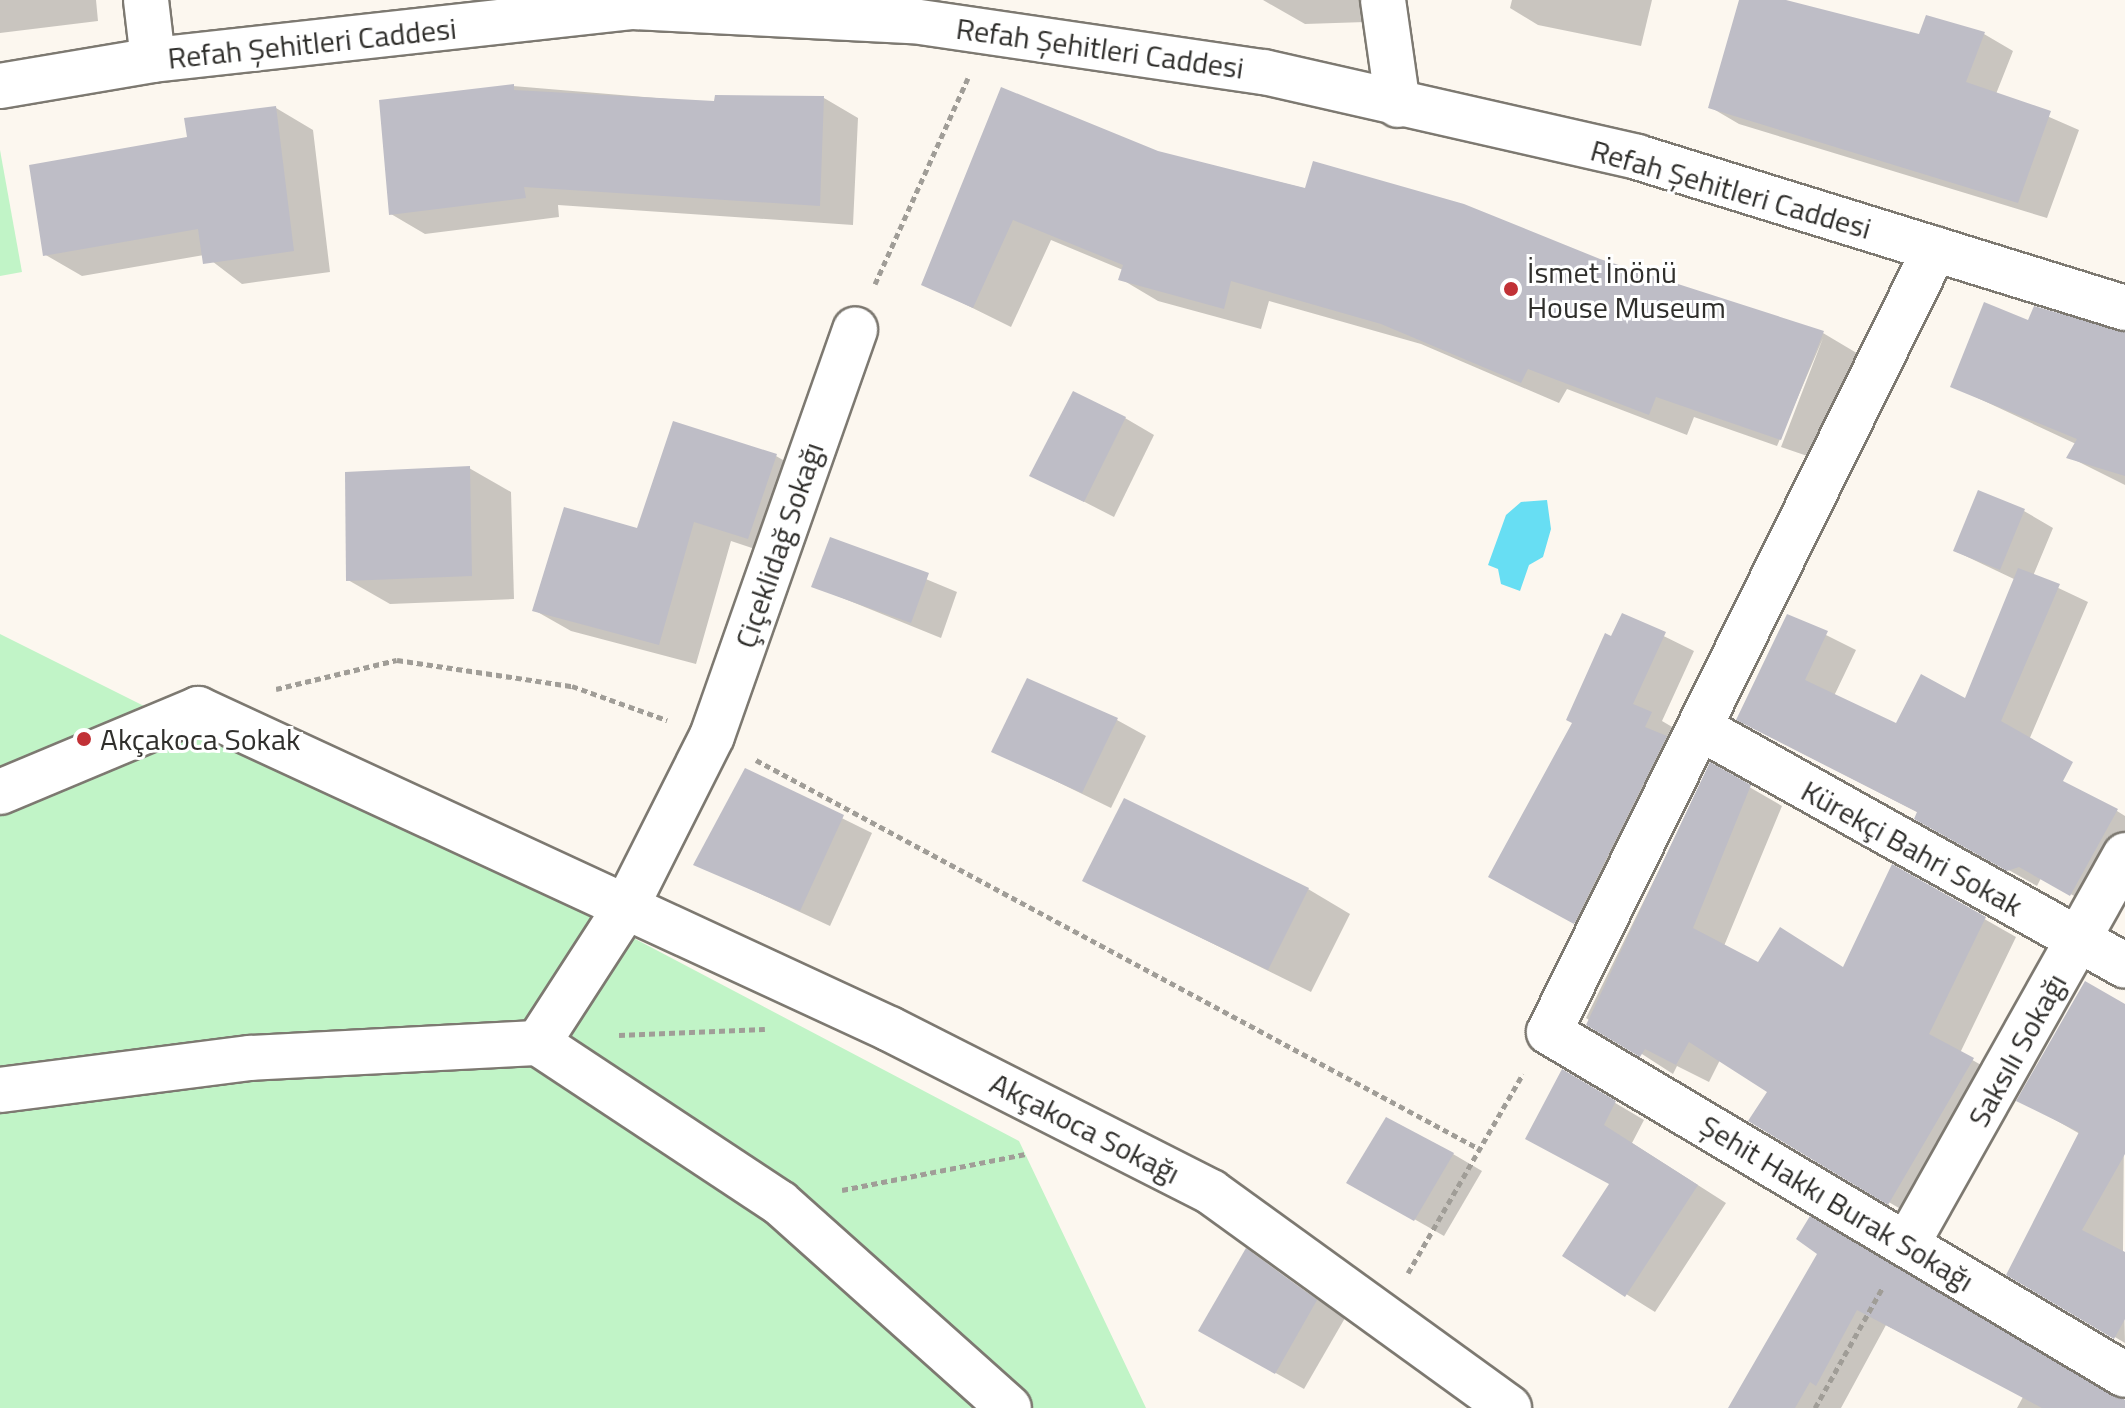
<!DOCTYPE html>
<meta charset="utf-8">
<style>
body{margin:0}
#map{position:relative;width:2125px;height:1408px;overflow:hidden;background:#fcf7ef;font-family:"Titillium Web",sans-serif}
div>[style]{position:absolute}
.green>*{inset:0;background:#c1f4c7}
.water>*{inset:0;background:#67def3}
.shadow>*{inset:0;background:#0003}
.building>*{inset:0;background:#bebdc6}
.path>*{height:5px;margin-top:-2.5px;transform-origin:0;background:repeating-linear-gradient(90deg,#a09d97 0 6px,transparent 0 10px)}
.roads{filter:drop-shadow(2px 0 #7d7971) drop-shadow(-2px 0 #7d7971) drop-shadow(0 2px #7d7971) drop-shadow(0 -2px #7d7971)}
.street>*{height:44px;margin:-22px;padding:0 22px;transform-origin:22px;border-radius:22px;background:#fff}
.secondary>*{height:44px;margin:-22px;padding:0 22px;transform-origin:22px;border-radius:22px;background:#fff}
.dots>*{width:22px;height:22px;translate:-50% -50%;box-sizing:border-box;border:4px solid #fff;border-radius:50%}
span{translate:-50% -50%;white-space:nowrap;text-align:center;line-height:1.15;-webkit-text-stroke:6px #fff;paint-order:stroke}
.street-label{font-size:30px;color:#302f2c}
.poi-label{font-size:30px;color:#302f2c}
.left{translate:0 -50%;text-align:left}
</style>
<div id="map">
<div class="green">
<i style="clip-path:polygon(0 150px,22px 272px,0 276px)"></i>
<i style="clip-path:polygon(0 634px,216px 742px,504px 870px,1019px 1141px,1146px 1408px,0 1408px)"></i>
</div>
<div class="water">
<i style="clip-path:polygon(1547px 500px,1551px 529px,1543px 557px,1529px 565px,1520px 591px,1501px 584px,1498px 569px,1488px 565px,1506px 515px,1521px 502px)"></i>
</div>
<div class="shadow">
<i style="clip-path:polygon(0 0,96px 0,98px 21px,0 33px)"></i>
<i style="clip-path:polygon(1263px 0,1397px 0,1396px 21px,1305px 24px)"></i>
<i style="clip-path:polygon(1512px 0,1652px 0,1641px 46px,1538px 25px,1510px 8px)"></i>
<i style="clip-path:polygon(1741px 0,1780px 0,1920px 36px,1984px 34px,2013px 51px,1996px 94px,2079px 130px,2047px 218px,1739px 124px,1710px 107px)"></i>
<i style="clip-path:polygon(513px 86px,716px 103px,824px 98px,858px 118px,853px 225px,558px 205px,559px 217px,425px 234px,391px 214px)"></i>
<i style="clip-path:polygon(1003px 89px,1157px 152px,1599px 261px,1823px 333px,1860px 355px,1819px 460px,1781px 447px,1823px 338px,1777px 446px,1694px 417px,1687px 435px,1567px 389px,1559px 403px,1421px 344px,1269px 301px,1261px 329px,1158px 301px,1121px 279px,1123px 270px,1051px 240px,1011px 327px,924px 284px)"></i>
<i style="clip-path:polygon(276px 108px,313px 130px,330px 272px,242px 284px,204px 255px,82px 276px,44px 254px,189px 138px)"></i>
<i style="clip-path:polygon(2035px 308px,2125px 331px,2125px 485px,2069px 457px,2076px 444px,1952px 386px,2029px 322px)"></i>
<i style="clip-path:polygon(1125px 418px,1154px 435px,1114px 517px,1032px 475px)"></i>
<i style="clip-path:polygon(776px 456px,813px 477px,785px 559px,731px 541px,696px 664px,571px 631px,534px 610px,638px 531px)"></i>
<i style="clip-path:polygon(469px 468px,511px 492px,514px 599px,390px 604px,348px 580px)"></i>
<i style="clip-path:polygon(2024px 511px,2053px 528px,2033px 576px,2088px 602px,1982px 850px,2054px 779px,2117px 811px,2125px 816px,2125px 865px,2100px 910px,2041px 878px,2037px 886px,1916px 818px,1919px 813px,1767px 735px,1788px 616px,1856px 650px,1834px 696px,1897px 725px,1966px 700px,2016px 580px,1955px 551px)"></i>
<i style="clip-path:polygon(832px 540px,957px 592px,941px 638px,813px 586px)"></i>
<i style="clip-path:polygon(1623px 616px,1694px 651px,1662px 721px,1679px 731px,1604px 939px,1520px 893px,1574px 723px)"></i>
<i style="clip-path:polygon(1117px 720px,1146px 736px,1111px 808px,994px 751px)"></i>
<i style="clip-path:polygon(1711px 765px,1782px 806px,1724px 946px,1759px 965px,1844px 968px,1893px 867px,2016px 937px,1960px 1053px,2004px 1078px,1921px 1221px,1751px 1121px,1770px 1092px,1720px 1060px,1709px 1082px,1677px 1066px,1673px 1074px,1586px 1018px)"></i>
<i style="clip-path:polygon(746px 771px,872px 833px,830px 926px,696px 864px)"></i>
<i style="clip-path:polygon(1084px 880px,1308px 889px,1350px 914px,1311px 992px)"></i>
<i style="clip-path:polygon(2125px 1005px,2123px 1251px,2125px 1343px,2008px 1274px,2080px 1134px,2038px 1110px)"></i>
<i style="clip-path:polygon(1563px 1072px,1644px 1120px,1632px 1143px,1726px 1203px,1655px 1312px,1565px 1256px,1611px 1184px)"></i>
<i style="clip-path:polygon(1453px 1154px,1482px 1171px,1444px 1236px,1349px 1182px)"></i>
<i style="clip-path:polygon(1246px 1251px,1345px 1318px,1304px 1389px,1201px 1331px)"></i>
<i style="clip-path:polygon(1819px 1253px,2125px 1405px,2125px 1408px,2017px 1408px,2023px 1397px,1886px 1325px,1841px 1408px,1730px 1408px)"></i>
</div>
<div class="building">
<i style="clip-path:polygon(1739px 0,1786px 0,1919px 34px,1926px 15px,1985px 32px,1966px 82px,2051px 111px,2018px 203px,1708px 108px)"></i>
<i style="clip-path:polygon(514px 84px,514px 90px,714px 101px,715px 95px,824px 96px,820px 206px,524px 187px,526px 198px,389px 215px,379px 100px)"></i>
<i style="clip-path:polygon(1001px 87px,1158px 151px,1305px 188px,1313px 161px,1464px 204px,1600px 259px,1824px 331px,1781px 440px,1656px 397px,1649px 415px,1528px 369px,1521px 383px,1381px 324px,1231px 281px,1224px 309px,1118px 280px,1123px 265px,1013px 220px,973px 308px,921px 285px)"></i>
<i style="clip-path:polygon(276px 106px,294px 251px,203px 264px,198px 229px,43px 256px,29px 165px,187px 137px,184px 118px)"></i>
<i style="clip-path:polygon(1984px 302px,2028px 320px,2034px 306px,2125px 332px,2125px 476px,2066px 458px,2077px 439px,1950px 387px)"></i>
<i style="clip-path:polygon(1073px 391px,1126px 417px,1084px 502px,1029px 476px)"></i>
<i style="clip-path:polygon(673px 421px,777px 454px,748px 539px,694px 522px,659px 645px,532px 611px,564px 507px,637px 528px)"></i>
<i style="clip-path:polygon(470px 466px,472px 576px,346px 581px,345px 472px)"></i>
<i style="clip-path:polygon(1978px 490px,2025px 509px,2000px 570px,1953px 551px)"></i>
<i style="clip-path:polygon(830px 537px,929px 573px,911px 623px,811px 587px)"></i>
<i style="clip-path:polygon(2018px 568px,2060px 584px,2001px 721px,2073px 762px,2063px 781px,2118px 809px,2070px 896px,2019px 867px,2007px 871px,1914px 819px,1917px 812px,1736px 720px,1787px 614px,1828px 631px,1805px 680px,1896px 723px,1921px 674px,1965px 698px)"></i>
<i style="clip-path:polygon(1622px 613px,1666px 632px,1633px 704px,1652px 712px,1645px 727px,1667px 736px,1574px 924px,1488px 877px,1572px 723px,1566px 720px,1605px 633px,1611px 636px)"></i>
<i style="clip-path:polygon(1027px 678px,1118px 718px,1082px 793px,991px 752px)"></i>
<i style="clip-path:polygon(1710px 762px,1751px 785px,1693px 928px,1758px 962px,1780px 927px,1843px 967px,1892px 864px,1986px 917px,1929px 1034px,1974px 1058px,1888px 1205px,1748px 1121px,1767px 1092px,1689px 1042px,1676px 1065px,1645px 1049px,1640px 1057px,1586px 1025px)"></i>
<i style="clip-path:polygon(745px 768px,844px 815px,800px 911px,693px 865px)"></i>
<i style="clip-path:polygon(1124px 798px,1309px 888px,1268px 970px,1082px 881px)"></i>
<i style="clip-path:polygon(2085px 981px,2125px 1004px,2125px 1154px,2082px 1230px,2125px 1252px,2125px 1319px,2114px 1339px,2006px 1275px,2079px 1132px,2016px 1101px)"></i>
<i style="clip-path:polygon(1562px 1069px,1616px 1101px,1604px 1125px,1698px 1185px,1625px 1297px,1562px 1256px,1609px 1184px,1525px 1139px)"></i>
<i style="clip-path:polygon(1386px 1117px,1454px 1153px,1414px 1221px,1346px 1183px)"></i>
<i style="clip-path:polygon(1810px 1216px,2125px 1400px,2125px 1408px,2042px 1408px,1857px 1310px,1816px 1386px,1810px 1382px,1795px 1408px,1728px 1408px,1817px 1254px,1796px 1239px)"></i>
<i style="clip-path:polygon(1246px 1248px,1317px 1300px,1275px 1374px,1198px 1331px)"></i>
</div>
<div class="path">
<i style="left:875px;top:284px;width:226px;rotate:-65.7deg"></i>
<i style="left:276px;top:689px;width:124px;rotate:-13.5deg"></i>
<i style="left:397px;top:660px;width:177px;rotate:8.5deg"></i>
<i style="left:572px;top:686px;width:101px;rotate:19.7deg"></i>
<i style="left:756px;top:760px;width:817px;rotate:28.26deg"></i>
<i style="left:619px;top:1035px;width:146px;rotate:-2.4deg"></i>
<i style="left:842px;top:1190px;width:187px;rotate:-11.1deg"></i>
<i style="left:1408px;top:1273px;width:230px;rotate:-60deg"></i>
<i style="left:1815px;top:1408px;width:139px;rotate:-60.7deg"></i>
</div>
<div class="roads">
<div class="street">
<i style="left:146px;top:0;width:60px;rotate:83.3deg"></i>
<i style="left:1383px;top:0;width:106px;rotate:81.9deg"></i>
<i style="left:1935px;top:249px;width:873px;rotate:116.24deg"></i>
<i style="left:1549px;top:1032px;width:670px;rotate:30.77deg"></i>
<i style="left:1700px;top:728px;width:487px;rotate:29.2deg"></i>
<i style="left:0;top:792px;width:215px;rotate:-22.7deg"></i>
<i style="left:198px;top:709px;width:762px;rotate:24.82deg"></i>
<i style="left:890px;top:1029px;width:360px;rotate:26.9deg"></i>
<i style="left:1211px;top:1192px;width:368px;rotate:35.9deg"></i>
<i style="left:538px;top:1043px;width:162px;rotate:-57.1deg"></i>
<i style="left:626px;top:907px;width:191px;rotate:-63.3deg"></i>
<i style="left:712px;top:736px;width:431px;rotate:-70.6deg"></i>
<i style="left:0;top:1090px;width:252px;rotate:-7.3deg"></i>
<i style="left:250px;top:1058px;width:288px;rotate:-3deg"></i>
<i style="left:538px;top:1043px;width:290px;rotate:33.5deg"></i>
<i style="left:780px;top:1203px;width:307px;rotate:41.8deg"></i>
<i style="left:1907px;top:1244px;width:446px;rotate:-60.7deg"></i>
</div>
<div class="secondary">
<i style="left:0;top:86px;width:155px;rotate:-9.6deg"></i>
<i style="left:153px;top:60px;width:483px;rotate:-6.3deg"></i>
<i style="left:633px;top:7px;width:280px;rotate:2.9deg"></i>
<i style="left:913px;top:21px;width:355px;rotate:8.3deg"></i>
<i style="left:1264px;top:72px;width:383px;rotate:12.8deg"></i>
<i style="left:1637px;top:157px;width:511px;rotate:17.19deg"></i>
</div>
</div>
<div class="dots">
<i style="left:1511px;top:289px;background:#c13136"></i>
<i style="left:84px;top:739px;background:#c13136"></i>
</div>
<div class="street-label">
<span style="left:312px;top:43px;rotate:-6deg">Refah Şehitleri Caddesi</span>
<span style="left:1100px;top:48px;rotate:8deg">Refah Şehitleri Caddesi</span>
<span style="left:1731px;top:189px;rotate:16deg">Refah Şehitleri Caddesi</span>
<span style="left:779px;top:545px;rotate:-71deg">Çiçeklidağ Sokağı</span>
<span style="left:1912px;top:848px;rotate:29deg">Kürekçi Bahri Sokak</span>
<span style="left:2017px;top:1050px;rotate:-61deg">Saksılı Sokağı</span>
<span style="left:1085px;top:1128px;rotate:27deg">Akçakoca Sokağı</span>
<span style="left:1837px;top:1203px;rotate:31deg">Şehit Hakkı Burak Sokağı</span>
</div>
<div class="poi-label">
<span class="left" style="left:1527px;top:289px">İsmet İnönü<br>House Museum</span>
<span class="left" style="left:100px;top:739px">Akçakoca Sokak</span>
</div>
</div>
